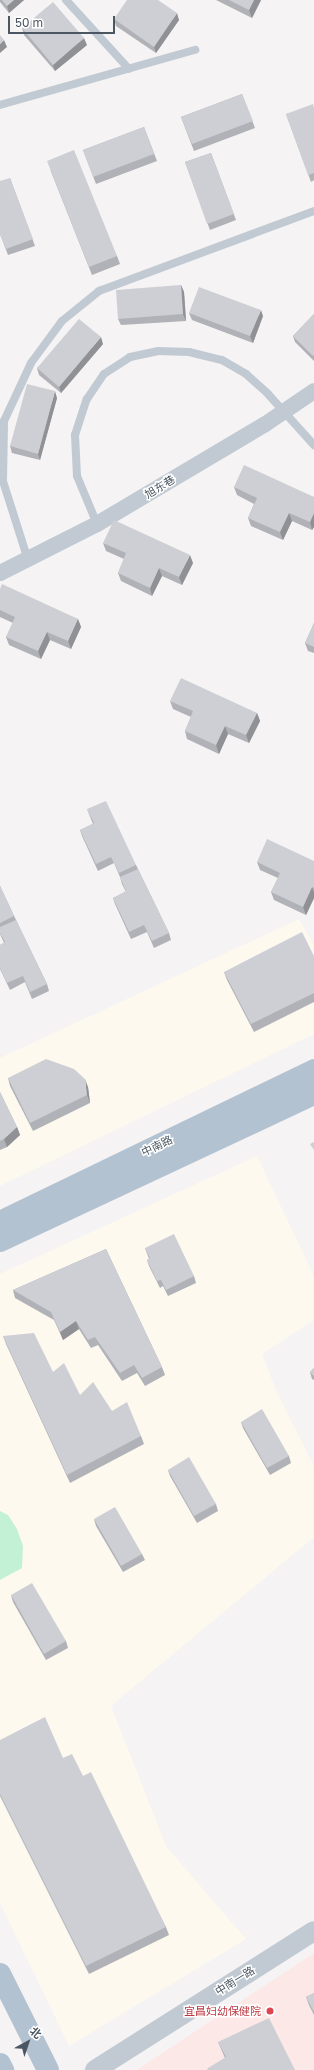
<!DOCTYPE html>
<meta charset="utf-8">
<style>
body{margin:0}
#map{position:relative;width:314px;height:2070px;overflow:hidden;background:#f5f3f3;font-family:"Golos Text","Noto Sans SC",sans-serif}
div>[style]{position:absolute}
.commercial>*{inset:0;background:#fdf9ef}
.medical>*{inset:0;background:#fce8e6}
.green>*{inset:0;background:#c3f1d5}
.service>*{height:8px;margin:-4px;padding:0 4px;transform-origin:4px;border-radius:4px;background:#c1cad2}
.minor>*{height:16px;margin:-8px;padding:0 8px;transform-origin:8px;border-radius:8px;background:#c1cad2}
.tertiary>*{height:20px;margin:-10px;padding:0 10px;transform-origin:10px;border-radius:10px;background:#c1cad2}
.primary>*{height:22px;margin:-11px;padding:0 11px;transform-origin:11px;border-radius:11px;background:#b3c2d1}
.wall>*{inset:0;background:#b0b2b7}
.shaded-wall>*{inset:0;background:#909195}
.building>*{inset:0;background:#cdcfd5}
.dots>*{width:11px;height:11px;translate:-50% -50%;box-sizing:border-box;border:2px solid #fff;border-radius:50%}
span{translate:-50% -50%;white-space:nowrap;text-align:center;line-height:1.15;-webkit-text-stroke:3px #fff;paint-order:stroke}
.street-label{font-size:11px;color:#4a5661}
.health-label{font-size:11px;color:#be3a42}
.right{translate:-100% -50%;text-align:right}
.north{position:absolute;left:8px;top:2022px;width:40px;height:40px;-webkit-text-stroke:3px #fff;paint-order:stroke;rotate:40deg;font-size:11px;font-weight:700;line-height:16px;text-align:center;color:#4a5661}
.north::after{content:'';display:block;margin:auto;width:14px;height:18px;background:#4a5661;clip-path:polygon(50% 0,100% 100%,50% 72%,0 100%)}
.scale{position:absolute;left:8px;top:16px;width:107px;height:18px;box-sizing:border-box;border:2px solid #4a5661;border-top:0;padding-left:5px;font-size:12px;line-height:14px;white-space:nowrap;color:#4a5661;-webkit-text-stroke:3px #fff;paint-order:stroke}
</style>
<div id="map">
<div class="commercial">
<i style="clip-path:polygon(299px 919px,314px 945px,314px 1034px,0 1186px,0 1058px)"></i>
<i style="clip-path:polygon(257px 1156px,314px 1276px,314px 1320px,262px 1354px,278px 1395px,314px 1466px,314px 1537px,111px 1706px,166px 1846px,246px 1939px,69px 2046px,0 1903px,0 1274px)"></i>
</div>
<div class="medical">
<i style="clip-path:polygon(314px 1953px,314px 2070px,137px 2070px)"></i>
</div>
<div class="green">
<i style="clip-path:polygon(0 1511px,8px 1515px,17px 1529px,23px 1546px,22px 1568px,0 1580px)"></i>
</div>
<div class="service">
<i style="left:66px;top:0;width:93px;rotate:47.6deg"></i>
<i style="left:0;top:105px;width:203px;rotate:-15.8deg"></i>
<i style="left:97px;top:524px;width:52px;rotate:-112.6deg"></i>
<i style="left:77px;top:476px;width:41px;rotate:-92.8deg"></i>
<i style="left:75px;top:435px;width:38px;rotate:-72deg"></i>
<i style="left:87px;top:399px;width:30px;rotate:-56deg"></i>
<i style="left:104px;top:374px;width:31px;rotate:-33deg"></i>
<i style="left:130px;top:357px;width:29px;rotate:-12deg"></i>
<i style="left:158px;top:351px;width:31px;rotate:2deg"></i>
<i style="left:189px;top:352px;width:34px;rotate:14deg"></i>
<i style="left:222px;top:360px;width:28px;rotate:30deg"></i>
<i style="left:246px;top:374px;width:30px;rotate:42deg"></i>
<i style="left:268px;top:394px;width:69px;rotate:48deg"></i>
<i style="left:28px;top:560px;width:83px;rotate:-107.6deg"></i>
<i style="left:3px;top:481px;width:60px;rotate:-89deg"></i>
<i style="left:4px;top:421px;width:64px;rotate:-65deg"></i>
<i style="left:31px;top:363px;width:52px;rotate:-53.6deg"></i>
<i style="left:62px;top:321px;width:48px;rotate:-39deg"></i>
<i style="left:99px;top:291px;width:229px;rotate:-20.4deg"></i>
</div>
<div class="minor">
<i style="left:0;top:573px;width:109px;rotate:-26.8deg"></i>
<i style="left:97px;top:524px;width:194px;rotate:-30.7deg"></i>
<i style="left:264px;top:425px;width:60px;rotate:-34.2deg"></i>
</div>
<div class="tertiary">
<i style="left:95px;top:2070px;width:259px;rotate:-32.4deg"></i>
</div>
<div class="primary">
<i style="left:0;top:1222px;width:349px;rotate:-25.8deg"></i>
<i style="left:0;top:1241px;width:347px;rotate:-25.1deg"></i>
<i style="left:0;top:1974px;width:107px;rotate:63.4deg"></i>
<i style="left:0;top:2064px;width:7px;rotate:63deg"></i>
</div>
<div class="wall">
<i style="clip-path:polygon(0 0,24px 0,9px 13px,0 2px)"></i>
<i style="clip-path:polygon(216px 0,261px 0,252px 18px)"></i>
<i style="clip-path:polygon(114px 19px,179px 20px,156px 53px,116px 26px)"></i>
<i style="clip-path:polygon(22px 28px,87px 45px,55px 71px,24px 35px)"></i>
<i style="clip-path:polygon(242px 94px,255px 128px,194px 151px,181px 117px)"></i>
<i style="clip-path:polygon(314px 108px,314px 180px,311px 182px,286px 114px)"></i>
<i style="clip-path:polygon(144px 127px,157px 161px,96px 184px,83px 150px)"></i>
<i style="clip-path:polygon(211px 153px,236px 220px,210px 230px,185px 162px)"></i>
<i style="clip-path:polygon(50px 169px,117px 256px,120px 264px,92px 275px)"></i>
<i style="clip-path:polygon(10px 178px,35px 246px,8px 255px,0 234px)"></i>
<i style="clip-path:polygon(181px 285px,184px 292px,186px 321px,121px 325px,118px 319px)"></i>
<i style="clip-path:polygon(189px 313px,263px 316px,253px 343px,192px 320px)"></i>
<i style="clip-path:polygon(314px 314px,314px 361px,295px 342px,293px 336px)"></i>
<i style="clip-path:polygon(103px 344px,61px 393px,39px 375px,37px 368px)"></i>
<i style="clip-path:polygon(57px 398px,40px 460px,12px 453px,10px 446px)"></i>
<i style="clip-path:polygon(234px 487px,314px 497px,314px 527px,312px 530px,292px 521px,283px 540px,251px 526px,248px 518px,254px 504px,237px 495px)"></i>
<i style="clip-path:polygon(103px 543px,193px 563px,182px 585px,162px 576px,152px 596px,121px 581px,118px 573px,124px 559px,106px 551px)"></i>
<i style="clip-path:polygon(0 589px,78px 619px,81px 627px,71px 649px,50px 640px,41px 659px,9px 645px,6px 637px,13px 623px,0 617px)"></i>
<i style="clip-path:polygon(314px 623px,314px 653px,308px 651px,305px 643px)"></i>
<i style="clip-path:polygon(170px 701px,257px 713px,260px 721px,249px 743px,228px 734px,219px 754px,187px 739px,185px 731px,191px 717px,173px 709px)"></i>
<i style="clip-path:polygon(87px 809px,136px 865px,169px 933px,171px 940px,154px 948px,147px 932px,131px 939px,115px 904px,113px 898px,126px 892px,122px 884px,120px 877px,114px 863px,98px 871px,82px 836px,80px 830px,93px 824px)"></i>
<i style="clip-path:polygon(314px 861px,314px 898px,306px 915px,274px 900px,271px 892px,278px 878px,260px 870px,257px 862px)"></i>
<i style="clip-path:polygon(0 886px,16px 920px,47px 984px,49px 991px,32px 999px,25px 982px,10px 990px,0 969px,0 945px,4px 943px,0 934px)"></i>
<i style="clip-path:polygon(314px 956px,314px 1002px,254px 1032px,227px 980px,224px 972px)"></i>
<i style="clip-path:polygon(8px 1078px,88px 1087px,90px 1103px,33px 1131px,10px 1086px)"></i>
<i style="clip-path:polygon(0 1092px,17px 1127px,20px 1135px,7px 1147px,0 1150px)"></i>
<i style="clip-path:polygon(145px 1248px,194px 1276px,196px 1283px,168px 1296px,163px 1286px,160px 1288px,149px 1266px,147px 1260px,149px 1259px)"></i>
<i style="clip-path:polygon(106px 1249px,162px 1367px,165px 1375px,145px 1386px,137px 1373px,122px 1381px,98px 1345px,91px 1348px,79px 1329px,63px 1340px,54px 1320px,15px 1298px,13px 1290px)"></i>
<i style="clip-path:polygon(3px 1336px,53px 1372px,80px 1395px,112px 1411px,141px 1436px,144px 1444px,70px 1483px,6px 1344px)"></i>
<i style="clip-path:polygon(314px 1368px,314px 1380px,312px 1379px,310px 1372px)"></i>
<i style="clip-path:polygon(241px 1422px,289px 1456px,291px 1463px,270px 1475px,243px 1428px)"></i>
<i style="clip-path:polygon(168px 1470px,216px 1504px,218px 1511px,197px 1523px,170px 1476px)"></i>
<i style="clip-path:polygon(94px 1519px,142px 1554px,145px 1560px,123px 1572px,96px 1526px)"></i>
<i style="clip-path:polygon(11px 1595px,66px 1641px,68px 1648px,46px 1660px,13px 1602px)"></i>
<i style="clip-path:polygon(0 1740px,63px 1758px,83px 1776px,166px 1927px,169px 1935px,89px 1974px,0 1796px)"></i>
<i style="clip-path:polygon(314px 1993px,314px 2015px,309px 2005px,306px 1997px)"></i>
<i style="clip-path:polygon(218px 2042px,295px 2070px,225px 2058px)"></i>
</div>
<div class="shaded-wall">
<i style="clip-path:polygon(14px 0,24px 0,9px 13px,7px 6px)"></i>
<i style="clip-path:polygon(254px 0,261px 0,252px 18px,249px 10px)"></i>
<i style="clip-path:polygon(177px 13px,179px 20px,156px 53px,154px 47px)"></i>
<i style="clip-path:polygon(84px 38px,87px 45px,55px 71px,53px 65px)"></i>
<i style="clip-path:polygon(4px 40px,7px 47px,0 53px,0 44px)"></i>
<i style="clip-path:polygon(181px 285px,184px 292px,186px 321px,183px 314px)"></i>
<i style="clip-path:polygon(261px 310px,263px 316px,253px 343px,250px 336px)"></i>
<i style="clip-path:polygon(101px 337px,103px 344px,61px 393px,59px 387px)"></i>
<i style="clip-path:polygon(55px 391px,57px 398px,40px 460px,38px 454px)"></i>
<i style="clip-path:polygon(289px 513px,292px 521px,283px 540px,280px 532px)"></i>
<i style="clip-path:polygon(314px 513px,314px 527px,312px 530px,310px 522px)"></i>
<i style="clip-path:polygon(190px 555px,193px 563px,182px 585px,179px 577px)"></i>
<i style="clip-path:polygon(159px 568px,162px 576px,152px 596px,150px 588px)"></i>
<i style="clip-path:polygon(78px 619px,81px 627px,71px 649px,68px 641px)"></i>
<i style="clip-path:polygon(47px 632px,50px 640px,41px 659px,38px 651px)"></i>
<i style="clip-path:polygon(257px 713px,260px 721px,249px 743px,246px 735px)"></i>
<i style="clip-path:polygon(225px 726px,228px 734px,219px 754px,216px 745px)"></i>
<i style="clip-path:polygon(312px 887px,314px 892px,314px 898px,306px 915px,303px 907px)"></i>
<i style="clip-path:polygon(85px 1079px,88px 1087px,90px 1103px,87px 1095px)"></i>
<i style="clip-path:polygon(17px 1127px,20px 1135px,7px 1147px,4px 1139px)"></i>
<i style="clip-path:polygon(76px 1321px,79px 1329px,63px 1340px,60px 1332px)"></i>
</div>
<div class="building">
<i style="clip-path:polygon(2px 0,14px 0,7px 6px)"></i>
<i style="clip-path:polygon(127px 0,158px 0,177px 13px,154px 47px,114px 19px)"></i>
<i style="clip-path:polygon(229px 0,254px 0,249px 10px)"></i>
<i style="clip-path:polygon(53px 2px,84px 38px,53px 65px,22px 28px)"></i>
<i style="clip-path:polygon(0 35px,4px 40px,0 44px)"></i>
<i style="clip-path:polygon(242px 94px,253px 121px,192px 144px,181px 117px)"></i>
<i style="clip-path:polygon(313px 104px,314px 108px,314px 173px,308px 175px,286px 114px)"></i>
<i style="clip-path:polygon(144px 127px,154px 154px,93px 177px,83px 150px)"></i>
<i style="clip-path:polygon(74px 150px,117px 256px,89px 267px,47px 161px)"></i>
<i style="clip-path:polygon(211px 153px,234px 214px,207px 224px,185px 162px)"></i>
<i style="clip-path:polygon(10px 178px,33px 239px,6px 249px,0 234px,0 181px)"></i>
<i style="clip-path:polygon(181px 285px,183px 314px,118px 319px,116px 290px)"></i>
<i style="clip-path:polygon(199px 287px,261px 310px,250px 336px,189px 313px)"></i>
<i style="clip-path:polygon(314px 314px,314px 355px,313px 356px,293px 336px)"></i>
<i style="clip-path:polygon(79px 319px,101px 337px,59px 387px,37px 368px)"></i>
<i style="clip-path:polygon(27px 384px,55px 391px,38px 454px,10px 446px)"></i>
<i style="clip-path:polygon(244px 465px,314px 497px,314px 513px,310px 522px,289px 513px,280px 532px,248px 518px,257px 498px,234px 487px)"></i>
<i style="clip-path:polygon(114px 520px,190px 555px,179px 577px,159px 568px,150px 588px,118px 573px,126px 553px,103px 543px)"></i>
<i style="clip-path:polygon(2px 584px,78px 619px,68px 641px,47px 632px,38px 651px,6px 637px,15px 617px,0 610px,0 589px)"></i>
<i style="clip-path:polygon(314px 623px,314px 647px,305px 643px)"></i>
<i style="clip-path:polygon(181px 678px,257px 713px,246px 735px,225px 726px,216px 745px,185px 731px,193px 711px,170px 701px)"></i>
<i style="clip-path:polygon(106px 801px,136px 865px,119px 873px,111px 857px,96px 864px,80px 830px,94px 823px,87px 809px)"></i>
<i style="clip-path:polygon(267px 839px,314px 861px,314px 888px,312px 887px,303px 907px,271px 892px,280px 873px,257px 862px)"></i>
<i style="clip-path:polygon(138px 869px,169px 933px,152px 941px,144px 925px,129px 932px,113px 898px,126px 891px,120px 877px)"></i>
<i style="clip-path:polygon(0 886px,14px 916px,0 923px)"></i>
<i style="clip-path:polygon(16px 920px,47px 984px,30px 992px,23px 976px,7px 983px,0 968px,0 945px,5px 942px,0 933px,0 927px)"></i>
<i style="clip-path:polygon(302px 932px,314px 956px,314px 993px,251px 1024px,224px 972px)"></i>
<i style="clip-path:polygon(46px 1059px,74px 1069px,85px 1079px,87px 1095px,30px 1123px,8px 1078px)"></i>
<i style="clip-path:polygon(0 1092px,17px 1127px,4px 1139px,0 1141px)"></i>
<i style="clip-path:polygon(314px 1142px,314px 1150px,310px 1144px)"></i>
<i style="clip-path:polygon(174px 1234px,194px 1276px,166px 1290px,161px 1280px,157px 1281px,147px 1260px,150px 1258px,145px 1248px)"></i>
<i style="clip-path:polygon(106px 1249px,162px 1367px,142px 1378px,134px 1365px,120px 1373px,95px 1337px,88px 1340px,76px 1321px,60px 1332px,51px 1312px,13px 1290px)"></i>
<i style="clip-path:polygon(34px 1333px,53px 1372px,64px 1363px,80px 1395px,93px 1382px,112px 1411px,127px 1402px,141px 1436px,67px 1475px,3px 1336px)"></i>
<i style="clip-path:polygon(314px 1368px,314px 1376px,310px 1372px)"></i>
<i style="clip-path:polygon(262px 1409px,289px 1456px,267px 1468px,241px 1422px)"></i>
<i style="clip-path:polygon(189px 1457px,216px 1504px,194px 1516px,168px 1470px)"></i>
<i style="clip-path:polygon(115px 1507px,142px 1554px,121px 1566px,94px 1519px)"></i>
<i style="clip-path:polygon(32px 1583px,66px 1641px,44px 1654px,11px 1595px)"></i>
<i style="clip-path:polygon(45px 1717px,63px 1758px,72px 1754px,83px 1776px,91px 1772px,166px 1927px,86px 1966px,0 1794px,0 1740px)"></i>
<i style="clip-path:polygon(314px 1993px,314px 2012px,306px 1997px)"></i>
<i style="clip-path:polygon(269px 2018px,295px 2070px,207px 2070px,208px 2068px,226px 2057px,218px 2042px)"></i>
</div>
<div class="dots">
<i style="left:270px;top:2011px;background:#e0444e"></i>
</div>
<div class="street-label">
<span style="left:160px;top:487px;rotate:-31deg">旭东巷</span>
<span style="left:157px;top:1146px;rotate:-26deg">中南路</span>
<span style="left:235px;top:1981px;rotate:-32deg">中南一路</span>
</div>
<div class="health-label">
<span class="right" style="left:261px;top:2011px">宜昌妇幼保健院</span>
</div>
<div class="north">北</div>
<div class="scale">50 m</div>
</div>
